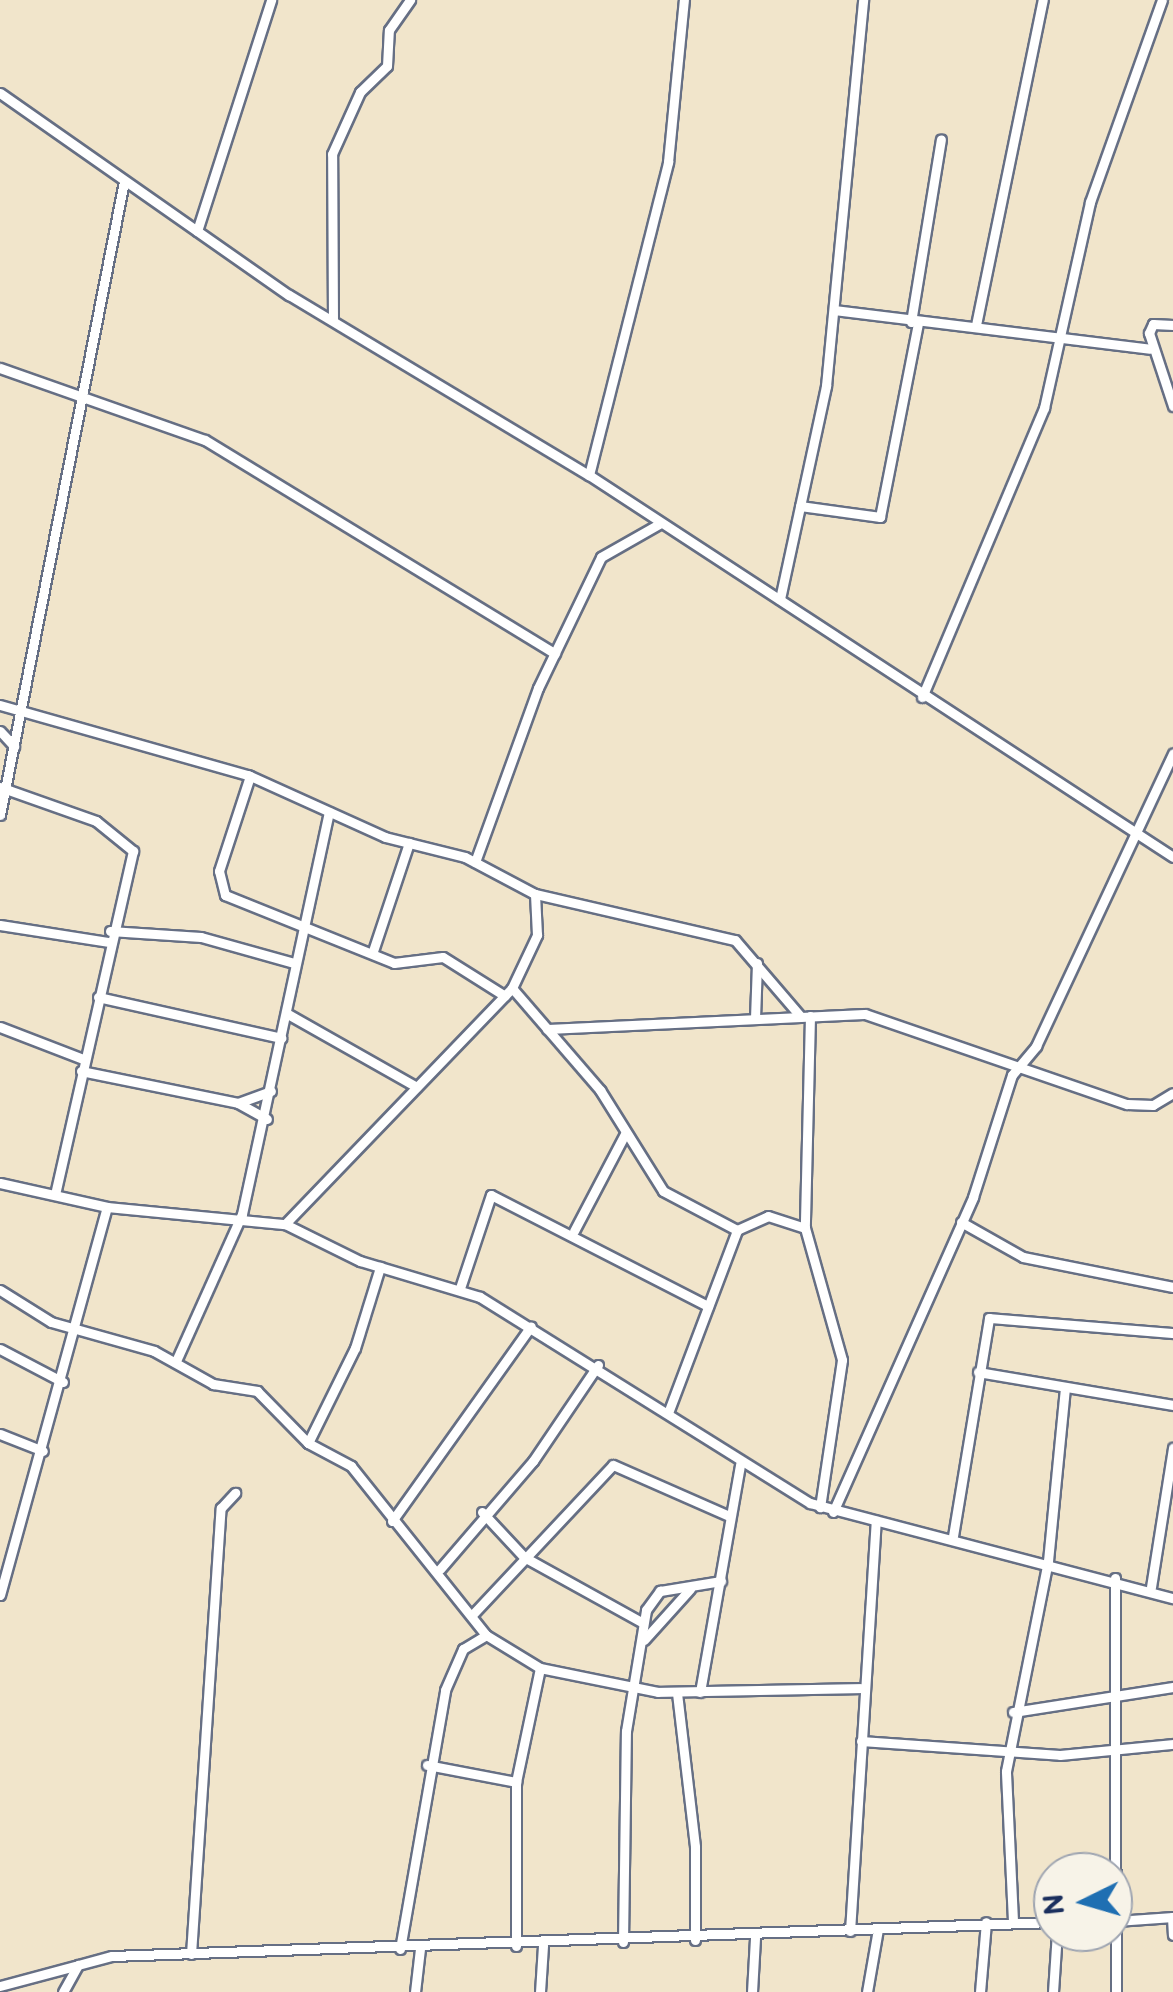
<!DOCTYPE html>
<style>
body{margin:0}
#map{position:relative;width:1173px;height:1992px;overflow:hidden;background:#f1e5cb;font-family:"Balsamiq Sans",sans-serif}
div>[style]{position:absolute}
.roads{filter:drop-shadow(2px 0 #666f84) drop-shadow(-2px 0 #666f84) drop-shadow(0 2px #666f84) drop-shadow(0 -2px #666f84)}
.street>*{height:9px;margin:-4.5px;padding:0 4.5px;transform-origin:4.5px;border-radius:4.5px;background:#fff}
span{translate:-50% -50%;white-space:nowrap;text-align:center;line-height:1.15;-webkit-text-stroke:8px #f7f3e8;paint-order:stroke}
.north{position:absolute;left:1033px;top:1852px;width:100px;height:100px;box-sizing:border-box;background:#f7f3e8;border:2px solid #9fa5b1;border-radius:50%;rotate:265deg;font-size:28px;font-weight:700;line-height:40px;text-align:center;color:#1b2f5e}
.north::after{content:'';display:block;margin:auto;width:35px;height:45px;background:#1f6fb2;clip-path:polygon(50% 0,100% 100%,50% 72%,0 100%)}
</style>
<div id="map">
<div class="roads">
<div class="street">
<i style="left:0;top:93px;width:353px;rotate:35deg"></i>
<i style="left:289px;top:295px;width:350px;rotate:31deg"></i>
<i style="left:589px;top:475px;width:698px;rotate:33.19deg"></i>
<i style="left:197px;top:231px;width:243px;rotate:-72.2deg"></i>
<i style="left:834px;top:310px;width:318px;rotate:7deg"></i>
<i style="left:333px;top:320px;width:166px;rotate:-90.3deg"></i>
<i style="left:332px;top:154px;width:68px;rotate:-65.7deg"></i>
<i style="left:360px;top:92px;width:37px;rotate:-44deg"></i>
<i style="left:387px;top:66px;width:36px;rotate:-87deg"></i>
<i style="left:389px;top:30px;width:37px;rotate:-55deg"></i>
<i style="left:911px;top:322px;width:185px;rotate:-80.7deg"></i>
<i style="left:976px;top:325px;width:332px;rotate:-78.4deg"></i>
<i style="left:1173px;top:325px;width:20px;rotate:-177deg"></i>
<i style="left:1153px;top:324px;width:10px;rotate:114deg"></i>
<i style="left:1149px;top:333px;width:77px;rotate:71.8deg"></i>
<i style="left:0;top:368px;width:217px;rotate:19.4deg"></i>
<i style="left:205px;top:440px;width:410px;rotate:31.4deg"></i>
<i style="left:589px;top:475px;width:323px;rotate:-75.8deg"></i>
<i style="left:668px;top:162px;width:163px;rotate:-84.4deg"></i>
<i style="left:800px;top:506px;width:81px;rotate:7.8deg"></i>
<i style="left:880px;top:517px;width:198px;rotate:-78.9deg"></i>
<i style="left:780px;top:599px;width:218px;rotate:-77.8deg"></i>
<i style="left:826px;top:386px;width:388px;rotate:-84.5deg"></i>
<i style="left:922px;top:697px;width:314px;rotate:-67.1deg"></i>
<i style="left:1044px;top:408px;width:211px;rotate:-77.4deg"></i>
<i style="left:1090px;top:202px;width:214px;rotate:-70.4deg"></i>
<i style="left:0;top:705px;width:258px;rotate:15.8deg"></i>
<i style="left:248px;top:775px;width:150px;rotate:24.3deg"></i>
<i style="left:385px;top:837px;width:82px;rotate:14deg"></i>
<i style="left:465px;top:857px;width:79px;rotate:27.9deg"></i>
<i style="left:535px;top:894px;width:205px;rotate:13deg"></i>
<i style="left:735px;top:940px;width:101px;rotate:49.4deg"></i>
<i style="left:0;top:731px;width:21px;rotate:47deg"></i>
<i style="left:250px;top:776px;width:100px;rotate:108.1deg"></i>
<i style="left:219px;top:871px;width:25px;rotate:76deg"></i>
<i style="left:225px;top:895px;width:182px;rotate:21.9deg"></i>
<i style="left:394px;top:963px;width:49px;rotate:-7deg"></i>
<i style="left:443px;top:957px;width:73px;rotate:32.2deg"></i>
<i style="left:0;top:787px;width:102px;rotate:19.5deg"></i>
<i style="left:96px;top:821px;width:48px;rotate:39deg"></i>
<i style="left:133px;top:851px;width:352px;rotate:102.8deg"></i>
<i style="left:0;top:815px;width:646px;rotate:-78.93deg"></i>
<i style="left:475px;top:862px;width:185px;rotate:-70.1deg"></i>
<i style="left:538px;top:688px;width:145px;rotate:-64.3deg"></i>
<i style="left:601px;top:557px;width:67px;rotate:-29.6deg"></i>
<i style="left:0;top:925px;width:109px;rotate:8.9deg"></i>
<i style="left:110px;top:931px;width:91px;rotate:3.8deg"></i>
<i style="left:201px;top:937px;width:97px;rotate:15.6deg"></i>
<i style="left:373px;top:951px;width:114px;rotate:-71.6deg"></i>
<i style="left:512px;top:988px;width:59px;rotate:-64.7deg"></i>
<i style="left:537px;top:935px;width:41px;rotate:-92.8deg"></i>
<i style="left:98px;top:997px;width:188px;rotate:12.6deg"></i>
<i style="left:286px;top:1013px;width:150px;rotate:29.5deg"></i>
<i style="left:810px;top:1016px;width:212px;rotate:91.4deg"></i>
<i style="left:805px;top:1228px;width:137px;rotate:74.3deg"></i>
<i style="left:842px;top:1360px;width:149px;rotate:98.5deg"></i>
<i style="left:755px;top:1018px;width:55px;rotate:-87.9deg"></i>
<i style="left:0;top:1027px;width:89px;rotate:21.1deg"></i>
<i style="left:547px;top:1029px;width:318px;rotate:-2.7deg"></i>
<i style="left:865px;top:1014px;width:277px;rotate:19deg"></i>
<i style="left:1127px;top:1104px;width:26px;rotate:2deg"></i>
<i style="left:1153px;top:1105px;width:23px;rotate:-31deg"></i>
<i style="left:81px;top:1071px;width:160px;rotate:11.5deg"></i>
<i style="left:238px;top:1103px;width:33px;rotate:29deg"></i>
<i style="left:238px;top:1103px;width:35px;rotate:-20deg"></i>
<i style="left:0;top:1183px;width:110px;rotate:12.6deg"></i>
<i style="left:107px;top:1207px;width:179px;rotate:5.5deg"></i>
<i style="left:285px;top:1224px;width:84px;rotate:26.3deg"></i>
<i style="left:360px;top:1261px;width:125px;rotate:16.7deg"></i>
<i style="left:480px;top:1297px;width:389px;rotate:32deg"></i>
<i style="left:810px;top:1503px;width:375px;rotate:14.7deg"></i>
<i style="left:961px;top:1222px;width:71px;rotate:29.4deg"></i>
<i style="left:1023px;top:1257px;width:153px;rotate:11.3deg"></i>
<i style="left:285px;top:1224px;width:327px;rotate:-46.1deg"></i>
<i style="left:512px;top:988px;width:135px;rotate:49.2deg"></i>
<i style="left:600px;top:1090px;width:119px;rotate:58deg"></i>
<i style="left:663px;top:1191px;width:84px;rotate:27.8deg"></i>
<i style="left:574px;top:1231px;width:110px;rotate:-62.3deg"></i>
<i style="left:460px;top:1288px;width:98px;rotate:-71.6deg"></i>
<i style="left:491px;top:1195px;width:244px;rotate:27.1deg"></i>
<i style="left:0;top:1290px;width:60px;rotate:32.1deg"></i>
<i style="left:51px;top:1322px;width:107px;rotate:15.7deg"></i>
<i style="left:154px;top:1351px;width:68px;rotate:29.2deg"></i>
<i style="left:213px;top:1384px;width:45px;rotate:9deg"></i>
<i style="left:257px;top:1391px;width:73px;rotate:45.6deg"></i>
<i style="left:308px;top:1443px;width:49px;rotate:28.1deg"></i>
<i style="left:351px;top:1466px;width:216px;rotate:51.4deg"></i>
<i style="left:486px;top:1635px;width:63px;rotate:31.4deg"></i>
<i style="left:540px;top:1668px;width:120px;rotate:11.5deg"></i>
<i style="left:658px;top:1692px;width:202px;rotate:-1.1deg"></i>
<i style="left:0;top:1349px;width:71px;rotate:27.6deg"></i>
<i style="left:176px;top:1361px;width:161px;rotate:-65.8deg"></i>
<i style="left:242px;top:1214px;width:411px;rotate:-77.8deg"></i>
<i style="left:978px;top:1372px;width:198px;rotate:9.6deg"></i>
<i style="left:668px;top:1413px;width:196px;rotate:-69.3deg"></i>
<i style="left:737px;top:1230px;width:34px;rotate:-24deg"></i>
<i style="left:768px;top:1216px;width:39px;rotate:18deg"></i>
<i style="left:0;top:1434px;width:46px;rotate:21.6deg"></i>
<i style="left:308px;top:1443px;width:106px;rotate:-63.7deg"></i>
<i style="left:355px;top:1348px;width:85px;rotate:-72.8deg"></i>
<i style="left:482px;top:1512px;width:62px;rotate:47deg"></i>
<i style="left:524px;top:1557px;width:136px;rotate:29deg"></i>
<i style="left:833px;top:1512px;width:345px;rotate:-66deg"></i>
<i style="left:973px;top:1197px;width:128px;rotate:-72.3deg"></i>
<i style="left:1012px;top:1075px;width:38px;rotate:-50deg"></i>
<i style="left:1036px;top:1046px;width:323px;rotate:-64.9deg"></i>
<i style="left:392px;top:1521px;width:239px;rotate:-54.5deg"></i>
<i style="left:953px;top:1536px;width:221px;rotate:-80.6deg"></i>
<i style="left:989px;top:1318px;width:185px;rotate:4.7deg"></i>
<i style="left:440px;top:1569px;width:143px;rotate:-49.3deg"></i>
<i style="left:533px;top:1461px;width:116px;rotate:-55.9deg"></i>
<i style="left:1115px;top:1578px;width:414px;rotate:89.9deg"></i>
<i style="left:1151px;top:1587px;width:141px;rotate:-81deg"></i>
<i style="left:0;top:1595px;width:402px;rotate:-74.6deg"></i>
<i style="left:473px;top:1614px;width:204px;rotate:-46.8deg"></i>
<i style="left:613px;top:1465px;width:127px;rotate:23.7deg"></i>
<i style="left:644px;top:1640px;width:69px;rotate:-48deg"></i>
<i style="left:700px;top:1692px;width:231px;rotate:-80deg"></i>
<i style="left:677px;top:1693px;width:155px;rotate:83.3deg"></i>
<i style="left:695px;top:1847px;width:93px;rotate:90deg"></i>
<i style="left:1013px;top:1712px;width:162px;rotate:-8.9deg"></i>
<i style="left:861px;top:1741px;width:199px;rotate:4deg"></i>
<i style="left:1060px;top:1755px;width:114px;rotate:-5.6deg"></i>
<i style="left:427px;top:1765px;width:91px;rotate:10.8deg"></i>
<i style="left:1172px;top:1917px;width:18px;rotate:87deg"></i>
<i style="left:1013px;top:1921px;width:150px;rotate:-92.7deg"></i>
<i style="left:1006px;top:1771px;width:214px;rotate:-78.7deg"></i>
<i style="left:1048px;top:1561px;width:173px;rotate:-84.4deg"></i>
<i style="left:1116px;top:1921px;width:57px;rotate:-4deg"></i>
<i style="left:850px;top:1931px;width:411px;rotate:-86.4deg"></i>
<i style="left:623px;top:1942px;width:211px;rotate:-89.2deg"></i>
<i style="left:626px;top:1731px;width:123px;rotate:-80.6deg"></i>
<i style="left:646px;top:1610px;width:24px;rotate:-54deg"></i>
<i style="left:660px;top:1591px;width:62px;rotate:-9.3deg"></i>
<i style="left:516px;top:1946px;width:164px;rotate:-90deg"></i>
<i style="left:516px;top:1782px;width:116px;rotate:-78.1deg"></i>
<i style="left:400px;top:1949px;width:263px;rotate:-80.1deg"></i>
<i style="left:445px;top:1690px;width:45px;rotate:-66.3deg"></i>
<i style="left:463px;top:1649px;width:27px;rotate:-31deg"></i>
<i style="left:191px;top:1954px;width:447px;rotate:-86.2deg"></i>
<i style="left:221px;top:1508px;width:21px;rotate:-47deg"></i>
<i style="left:0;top:1986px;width:78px;rotate:-14.9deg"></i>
<i style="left:63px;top:1992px;width:31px;rotate:-61deg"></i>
<i style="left:78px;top:1965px;width:35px;rotate:-15deg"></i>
<i style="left:112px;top:1956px;width:942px;rotate:-2.07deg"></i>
<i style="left:415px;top:1992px;width:43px;rotate:-83.4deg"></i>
<i style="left:540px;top:1992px;width:47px;rotate:-86.3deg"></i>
<i style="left:752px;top:1992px;width:54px;rotate:-86.8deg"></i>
<i style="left:867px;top:1992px;width:64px;rotate:-80.1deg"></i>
<i style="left:980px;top:1992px;width:70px;rotate:-85.1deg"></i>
<i style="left:1053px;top:1992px;width:60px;rotate:-86.2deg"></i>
</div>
</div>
<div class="north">N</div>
</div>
